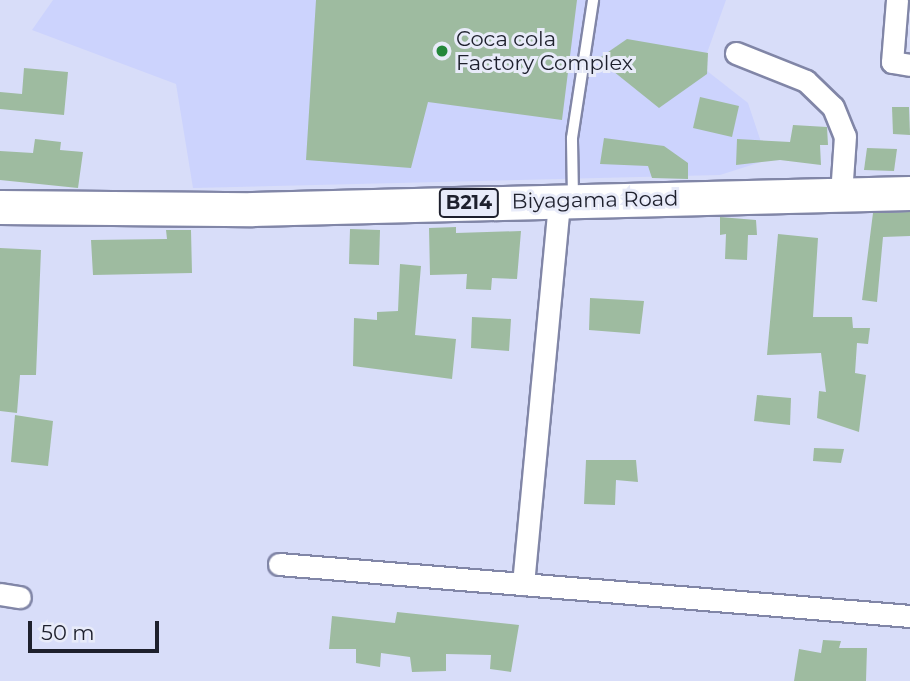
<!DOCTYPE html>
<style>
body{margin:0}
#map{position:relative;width:910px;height:681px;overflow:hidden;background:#d8ddf9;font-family:Montserrat,sans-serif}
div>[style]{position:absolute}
.built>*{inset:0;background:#ccd3fd}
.building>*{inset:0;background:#9ebba0}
.roads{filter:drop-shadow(2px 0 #8186a7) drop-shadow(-2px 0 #8186a7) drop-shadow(0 2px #8186a7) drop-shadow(0 -2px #8186a7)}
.service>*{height:10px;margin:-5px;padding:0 5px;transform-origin:5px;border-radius:5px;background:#fff}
.minor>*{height:21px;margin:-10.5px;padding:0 10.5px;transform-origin:10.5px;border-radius:10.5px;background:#fff}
.primary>*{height:33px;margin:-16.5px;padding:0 16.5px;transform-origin:16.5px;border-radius:16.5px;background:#fff}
.dots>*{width:19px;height:19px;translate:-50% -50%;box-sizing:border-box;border:4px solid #e8ebf9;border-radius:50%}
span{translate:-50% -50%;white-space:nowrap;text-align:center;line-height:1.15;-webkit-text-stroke:6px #e8ebf9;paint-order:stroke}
.shield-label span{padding:2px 5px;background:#e8ebf9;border:2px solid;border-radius:5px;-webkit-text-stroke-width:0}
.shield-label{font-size:19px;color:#1e202d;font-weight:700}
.poi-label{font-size:21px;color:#1e202d}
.left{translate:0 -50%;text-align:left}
.street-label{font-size:21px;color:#1e202d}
.scale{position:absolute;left:28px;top:621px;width:131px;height:32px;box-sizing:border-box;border:4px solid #1e202d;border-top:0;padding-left:9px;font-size:21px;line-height:24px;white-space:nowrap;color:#1e202d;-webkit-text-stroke:5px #e8ebf9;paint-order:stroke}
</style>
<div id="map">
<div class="built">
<i style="clip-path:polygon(53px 0,726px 0,702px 67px,748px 103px,767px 160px,720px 175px,193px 188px,176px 84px,32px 30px)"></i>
</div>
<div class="building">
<i style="clip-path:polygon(316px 0,577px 0,562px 120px,428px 102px,411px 168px,306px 160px)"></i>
<i style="clip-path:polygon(627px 39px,708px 53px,707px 74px,659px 108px,598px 59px)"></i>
<i style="clip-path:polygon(24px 68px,68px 72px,64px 115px,0 109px,0 92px,22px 94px)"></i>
<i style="clip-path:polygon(700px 97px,739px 106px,732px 137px,693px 128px)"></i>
<i style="clip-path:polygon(892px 107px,909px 107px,910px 135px,893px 134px)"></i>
<i style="clip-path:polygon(793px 125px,827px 127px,828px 145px,820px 145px,821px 165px,780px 160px,736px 165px,737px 139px,790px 142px)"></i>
<i style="clip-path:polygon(604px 138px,664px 146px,688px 163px,688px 179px,652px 178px,648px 166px,600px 164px)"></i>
<i style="clip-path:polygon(35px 139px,61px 142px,60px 150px,83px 152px,78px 188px,0 180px,0 151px,33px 153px)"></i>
<i style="clip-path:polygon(867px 148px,897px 149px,894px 171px,864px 170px)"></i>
<i style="clip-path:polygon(910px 212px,910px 236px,883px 237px,877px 302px,862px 300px,873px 213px)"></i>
<i style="clip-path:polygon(720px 217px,756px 220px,757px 235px,748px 235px,747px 260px,725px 259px,726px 234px,720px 235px)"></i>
<i style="clip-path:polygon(456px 227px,456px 233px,521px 231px,517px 279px,492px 278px,491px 290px,466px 289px,467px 274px,430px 275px,429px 228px)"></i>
<i style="clip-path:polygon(350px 229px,380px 230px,379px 265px,349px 264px)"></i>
<i style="clip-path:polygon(166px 230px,191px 230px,192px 273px,93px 275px,91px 240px,167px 239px)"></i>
<i style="clip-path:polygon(778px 234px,818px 238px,813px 317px,852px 317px,853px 328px,870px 328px,868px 344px,857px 343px,855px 373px,866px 375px,859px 432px,817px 418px,819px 391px,826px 392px,821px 353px,767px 355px)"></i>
<i style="clip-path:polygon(0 248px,41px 250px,36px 375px,20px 375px,17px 413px,0 411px)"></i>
<i style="clip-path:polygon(400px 264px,421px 266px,415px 335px,456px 339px,452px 379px,353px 366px,354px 318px,377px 320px,377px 312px,398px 311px)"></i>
<i style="clip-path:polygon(590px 298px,644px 301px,640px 334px,589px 330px)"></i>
<i style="clip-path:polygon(472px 317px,511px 319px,509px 351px,471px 348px)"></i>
<i style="clip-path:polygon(757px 395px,791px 398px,790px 425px,754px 421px)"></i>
<i style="clip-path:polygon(15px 415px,53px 421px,48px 466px,11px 462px)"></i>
<i style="clip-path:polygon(814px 448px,844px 449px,841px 463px,813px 461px)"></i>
<i style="clip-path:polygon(586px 460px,636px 460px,638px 482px,616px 480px,615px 505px,584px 504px)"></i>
<i style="clip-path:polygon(397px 612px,519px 625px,511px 672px,490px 669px,491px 655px,446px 654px,446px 671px,412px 672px,410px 657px,381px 653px,380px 667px,356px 663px,356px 649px,329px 649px,332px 616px,395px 623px)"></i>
<i style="clip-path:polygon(823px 640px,841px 641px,839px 648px,867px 648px,866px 681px,794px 681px,799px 649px,821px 653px)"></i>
</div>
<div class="roads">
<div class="service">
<i style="left:573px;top:198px;width:60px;rotate:-91deg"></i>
<i style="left:572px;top:138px;width:140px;rotate:-81.3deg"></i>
</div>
<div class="minor">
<i style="left:897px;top:0;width:62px;rotate:94.6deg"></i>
<i style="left:892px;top:62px;width:18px;rotate:9deg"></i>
<i style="left:736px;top:53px;width:75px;rotate:21.8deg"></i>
<i style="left:806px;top:81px;width:37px;rotate:44deg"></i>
<i style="left:833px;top:107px;width:31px;rotate:68deg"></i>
<i style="left:845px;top:136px;width:58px;rotate:93.9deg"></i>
<i style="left:279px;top:564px;width:633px;rotate:4.71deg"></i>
<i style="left:523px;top:584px;width:385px;rotate:-84.6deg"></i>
<i style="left:0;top:594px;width:20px;rotate:9deg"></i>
</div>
<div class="primary">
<i style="left:0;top:207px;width:252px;rotate:0.5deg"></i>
<i style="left:252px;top:209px;width:658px;rotate:-1.39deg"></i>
</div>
</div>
<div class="dots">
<i style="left:442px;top:51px;background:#24873b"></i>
</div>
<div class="shield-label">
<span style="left:469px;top:203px">B214</span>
</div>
<div class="poi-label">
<span class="left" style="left:456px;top:51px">Coca cola<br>Factory Complex</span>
</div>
<div class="street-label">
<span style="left:595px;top:200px;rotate:-1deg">Biyagama Road</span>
</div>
<div class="scale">50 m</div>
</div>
